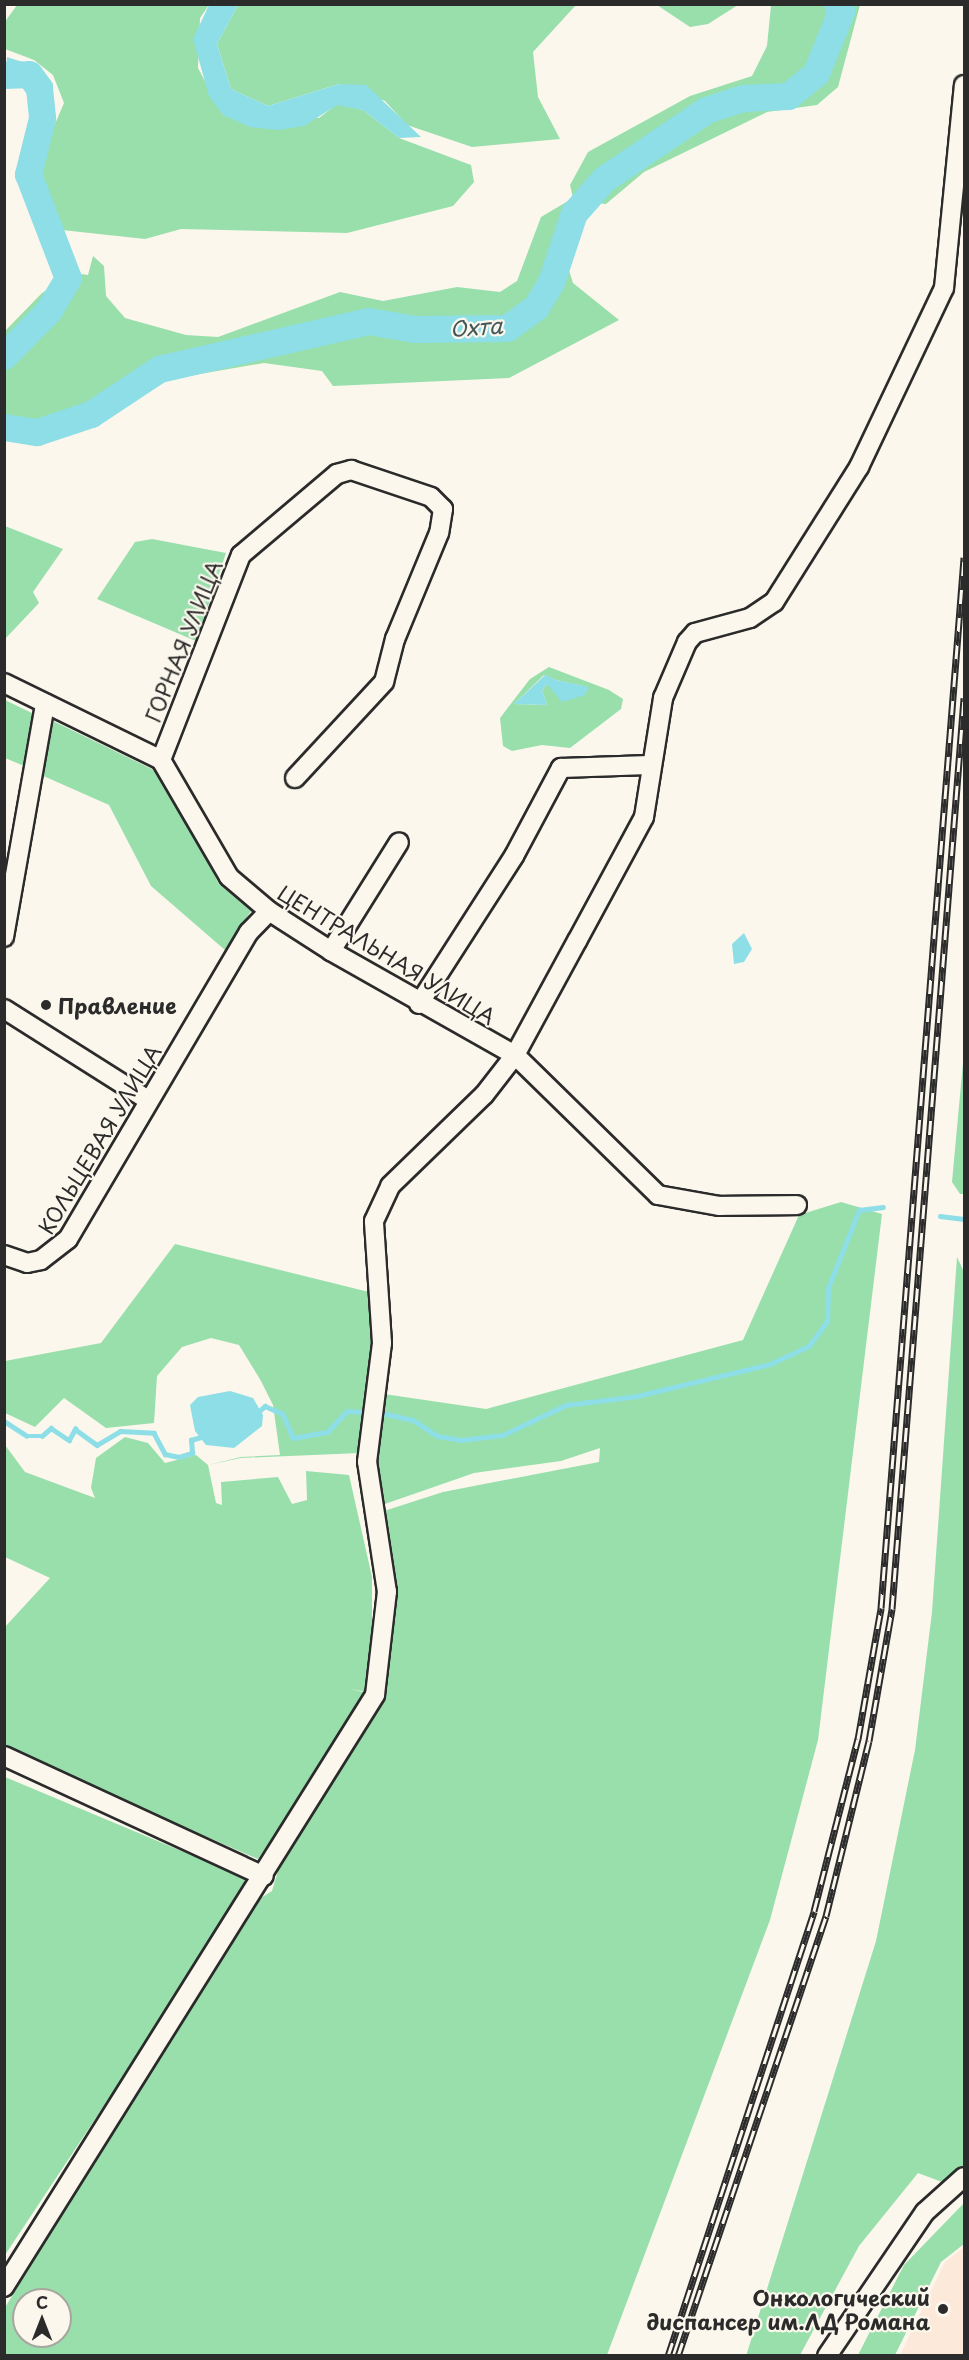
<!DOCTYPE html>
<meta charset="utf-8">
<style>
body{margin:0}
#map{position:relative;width:969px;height:2360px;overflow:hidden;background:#fbf7ec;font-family:"Playpen Sans",sans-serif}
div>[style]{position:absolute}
.built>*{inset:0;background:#fce9da}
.green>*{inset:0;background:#98dfac}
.water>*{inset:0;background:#8ddee6}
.stream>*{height:4.5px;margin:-2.25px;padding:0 2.25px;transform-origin:2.25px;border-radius:2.25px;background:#8ddee6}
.river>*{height:27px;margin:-13.5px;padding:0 13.5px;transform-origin:13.5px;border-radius:13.5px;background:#8ddee6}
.roads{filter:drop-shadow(2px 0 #2b2b2b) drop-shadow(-2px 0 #2b2b2b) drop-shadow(0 2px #2b2b2b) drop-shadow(0 -2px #2b2b2b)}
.minor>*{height:18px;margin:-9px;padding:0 9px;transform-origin:9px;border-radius:9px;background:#fbf7ec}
.rail>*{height:7px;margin-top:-3.5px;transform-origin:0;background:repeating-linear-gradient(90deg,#fbf7ec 0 14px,#2b2b2b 0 28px);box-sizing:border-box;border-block:2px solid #2b2b2b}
.dots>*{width:16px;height:16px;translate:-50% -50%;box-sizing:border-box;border:3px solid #fbf7ec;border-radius:50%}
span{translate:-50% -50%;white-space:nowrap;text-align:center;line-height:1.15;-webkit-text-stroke:4.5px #fbf7ec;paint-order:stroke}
.street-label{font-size:21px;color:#2b2b2b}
.poi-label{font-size:21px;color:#2b2b2b;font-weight:700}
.left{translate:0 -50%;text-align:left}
.right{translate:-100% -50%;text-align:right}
.water-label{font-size:22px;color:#44585a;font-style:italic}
.frame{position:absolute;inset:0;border:6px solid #2b2b2b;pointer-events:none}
.north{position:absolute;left:12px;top:2288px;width:60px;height:60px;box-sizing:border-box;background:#fbf7ec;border:2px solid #a8a59f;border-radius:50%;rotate:0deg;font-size:16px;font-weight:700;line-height:24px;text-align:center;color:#2b2b2b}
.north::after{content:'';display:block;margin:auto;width:21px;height:27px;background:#2b2b2b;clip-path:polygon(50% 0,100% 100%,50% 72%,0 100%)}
</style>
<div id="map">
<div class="built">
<i style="clip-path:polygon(964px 2247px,964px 2355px,900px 2355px,945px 2262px)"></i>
</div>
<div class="green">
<i style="clip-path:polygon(17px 5px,209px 5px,200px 18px,198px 68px,223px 115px,319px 118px,337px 104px,363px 110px,399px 138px,471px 165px,474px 182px,453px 206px,347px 233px,181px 229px,145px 239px,62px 230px,44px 208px,39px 174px,40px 159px,64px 103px,53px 75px,34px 60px,5px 49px,4px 23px)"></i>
<i style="clip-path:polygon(238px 5px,576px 5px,533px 52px,538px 97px,560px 139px,472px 147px,407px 125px,385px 101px,339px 84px,268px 106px,231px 89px,217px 44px)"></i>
<i style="clip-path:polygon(657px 5px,738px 5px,708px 24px,690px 27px)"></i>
<i style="clip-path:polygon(771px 5px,860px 5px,838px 87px,817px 105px,767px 112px,644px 172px,606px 204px,584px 202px,585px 217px,567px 264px,573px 283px,619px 320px,509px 378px,333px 386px,322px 371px,264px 363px,165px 380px,96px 421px,40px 446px,5px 435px,5px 331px,42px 293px,74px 273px,88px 275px,93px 256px,104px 266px,106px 296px,125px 318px,186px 335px,218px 337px,340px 292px,383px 301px,457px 287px,500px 292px,517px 281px,541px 217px,573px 198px,570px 185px,588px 152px,690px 96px,752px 76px,767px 46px)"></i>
<i style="clip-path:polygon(5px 526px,63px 549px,33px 592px,39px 603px,5px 639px)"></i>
<i style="clip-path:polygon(152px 539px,226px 553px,196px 641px,97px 599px,135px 542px)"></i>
<i style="clip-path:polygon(evenodd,549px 667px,609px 690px,623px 699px,621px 709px,570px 748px,542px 745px,512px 751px,503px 746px,500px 718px,530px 679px,549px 667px,544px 675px,556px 680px,588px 687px,547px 684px,542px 690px,547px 705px,514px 704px,544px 675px)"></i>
<i style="clip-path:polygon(5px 700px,36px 715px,29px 768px,5px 758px)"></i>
<i style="clip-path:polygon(53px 721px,162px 774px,219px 884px,251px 911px,225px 950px,151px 886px,109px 805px,39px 774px,48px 723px)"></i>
<i style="clip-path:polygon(964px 1052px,964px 1194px,960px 1194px,952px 1182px)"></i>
<i style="clip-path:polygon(evenodd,841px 1202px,882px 1214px,818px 1740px,770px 1920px,607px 2355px,5px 2355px,4px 2309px,256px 1901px,272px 1891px,282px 1858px,380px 1699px,396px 1597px,384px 1511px,443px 1492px,599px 1462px,600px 1448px,561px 1461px,474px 1473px,382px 1505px,373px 1459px,384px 1394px,486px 1409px,743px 1340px,799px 1215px,841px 1202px,24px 2300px,60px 2300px,60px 2336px,24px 2336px,24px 2300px)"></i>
<i style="clip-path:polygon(175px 1244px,373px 1293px,375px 1351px,360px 1453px,241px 1458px,208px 1465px,216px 1503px,222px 1505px,221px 1482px,278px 1477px,292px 1504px,307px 1500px,306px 1471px,349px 1475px,372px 1577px,372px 1693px,350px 1689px,371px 1694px,258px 1859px,5px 1749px,4px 1628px,50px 1578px,5px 1557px,5px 1445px,25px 1472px,95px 1498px,91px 1488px,96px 1458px,125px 1437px,148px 1443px,165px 1463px,196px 1455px,208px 1465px,241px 1457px,280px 1455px,273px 1405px,261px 1381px,239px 1345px,211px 1338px,182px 1347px,157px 1376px,154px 1423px,106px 1428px,64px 1398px,35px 1427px,5px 1413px,5px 1361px,101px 1343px)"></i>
<i style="clip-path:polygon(957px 1257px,964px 1272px,964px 2166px,942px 2182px,918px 2173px,859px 2246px,800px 2355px,746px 2356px,876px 1941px,915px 1750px,932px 1612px)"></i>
<i style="clip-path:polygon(5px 1777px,253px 1881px,5px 2255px)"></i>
<i style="clip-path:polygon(964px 2203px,964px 2244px,941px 2262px,895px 2355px,858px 2355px,904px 2265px)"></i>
</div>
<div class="water">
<i style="clip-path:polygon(209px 5px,238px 5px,217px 44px,231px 89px,268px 106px,339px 84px,366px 85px,421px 137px,399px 138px,363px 110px,337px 105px,304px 126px,278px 130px,250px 127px,223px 115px,209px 96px,193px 39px)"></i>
<i style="clip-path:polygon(7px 57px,41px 68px,53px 84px,50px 119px,33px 141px,36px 113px,24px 89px,5px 80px)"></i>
<i style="clip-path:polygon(545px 675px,556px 680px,589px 687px,585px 695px,562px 702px,547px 684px,542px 690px,547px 705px,514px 704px)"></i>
<i style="clip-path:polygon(744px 933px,752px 949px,744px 962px,734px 964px,732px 944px)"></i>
<i style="clip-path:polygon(230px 1391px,253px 1398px,263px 1415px,262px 1426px,234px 1448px,206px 1445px,195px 1431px,190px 1405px,198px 1397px)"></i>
</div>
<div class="stream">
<i style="left:940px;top:1216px;width:24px;rotate:7deg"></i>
<i style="left:378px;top:1412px;width:36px;rotate:13deg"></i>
<i style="left:413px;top:1420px;width:30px;rotate:33deg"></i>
<i style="left:438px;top:1436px;width:22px;rotate:10deg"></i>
<i style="left:460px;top:1440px;width:43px;rotate:-6.6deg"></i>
<i style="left:503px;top:1435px;width:70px;rotate:-25.5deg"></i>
<i style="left:566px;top:1405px;width:72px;rotate:-7.2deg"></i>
<i style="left:637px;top:1396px;width:137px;rotate:-13.5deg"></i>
<i style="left:770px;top:1364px;width:43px;rotate:-24.8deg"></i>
<i style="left:809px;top:1346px;width:31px;rotate:-54deg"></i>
<i style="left:827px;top:1321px;width:33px;rotate:-88deg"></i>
<i style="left:828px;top:1288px;width:84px;rotate:-68.3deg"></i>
<i style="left:859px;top:1210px;width:24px;rotate:-7deg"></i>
<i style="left:256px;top:1414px;width:12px;rotate:-42deg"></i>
<i style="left:265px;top:1406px;width:20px;rotate:24deg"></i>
<i style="left:283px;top:1414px;width:26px;rotate:67deg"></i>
<i style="left:293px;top:1438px;width:35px;rotate:-10deg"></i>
<i style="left:327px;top:1432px;width:29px;rotate:-46deg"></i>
<i style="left:347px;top:1411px;width:22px;rotate:3deg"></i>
<i style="left:4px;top:1421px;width:27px;rotate:33deg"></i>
<i style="left:27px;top:1436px;width:15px"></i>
<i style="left:42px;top:1436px;width:12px;rotate:-42deg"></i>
<i style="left:51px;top:1428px;width:22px;rotate:34deg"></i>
<i style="left:69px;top:1440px;width:13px;rotate:-61deg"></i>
<i style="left:75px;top:1429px;width:27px;rotate:36deg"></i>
<i style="left:97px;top:1445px;width:27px;rotate:-31deg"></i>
<i style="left:120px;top:1431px;width:34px;rotate:3deg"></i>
<i style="left:154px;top:1433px;width:24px;rotate:62deg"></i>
<i style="left:165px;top:1454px;width:14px;rotate:12deg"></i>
<i style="left:179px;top:1457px;width:14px;rotate:-17deg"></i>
<i style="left:192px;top:1453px;width:13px;rotate:-94deg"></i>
<i style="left:191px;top:1440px;width:14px;rotate:-17deg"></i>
</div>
<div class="river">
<i style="left:4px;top:75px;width:25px;rotate:-2deg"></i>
<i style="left:29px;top:74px;width:17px;rotate:54deg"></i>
<i style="left:39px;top:88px;width:30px;rotate:84deg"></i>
<i style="left:42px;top:118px;width:58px;rotate:104deg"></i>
<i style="left:28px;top:174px;width:111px;rotate:69deg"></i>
<i style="left:68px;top:278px;width:37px;rotate:121deg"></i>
<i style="left:49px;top:310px;width:64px;rotate:134.4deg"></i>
<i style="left:4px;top:427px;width:33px;rotate:9deg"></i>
<i style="left:37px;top:432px;width:57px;rotate:-18.4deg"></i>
<i style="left:91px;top:414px;width:82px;rotate:-33.5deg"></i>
<i style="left:159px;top:369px;width:214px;rotate:-12.9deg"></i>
<i style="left:368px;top:321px;width:48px;rotate:9.7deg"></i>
<i style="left:415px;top:329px;width:92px;rotate:-0.6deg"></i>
<i style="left:507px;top:328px;width:36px;rotate:-36deg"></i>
<i style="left:536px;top:307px;width:29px;rotate:-59deg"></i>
<i style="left:551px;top:282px;width:73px;rotate:-71.6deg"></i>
<i style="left:574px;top:213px;width:45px;rotate:-48.6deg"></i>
<i style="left:604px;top:179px;width:123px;rotate:-34.1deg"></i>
<i style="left:706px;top:110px;width:39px;rotate:-18deg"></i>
<i style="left:743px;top:98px;width:45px;rotate:-2.5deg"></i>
<i style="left:788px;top:96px;width:36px;rotate:-39deg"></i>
<i style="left:816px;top:73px;width:67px;rotate:-68deg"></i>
<i style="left:841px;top:11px;width:8px;rotate:-120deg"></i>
</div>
<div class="roads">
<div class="minor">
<i style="left:4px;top:683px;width:175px;rotate:26.1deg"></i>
<i style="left:161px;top:760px;width:135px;rotate:59.8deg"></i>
<i style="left:229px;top:877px;width:52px;rotate:40.4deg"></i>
<i style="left:269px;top:911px;width:74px;rotate:32.8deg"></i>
<i style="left:331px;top:951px;width:211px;rotate:29.5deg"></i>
<i style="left:515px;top:1055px;width:200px;rotate:44.4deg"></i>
<i style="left:658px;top:1195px;width:63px;rotate:10.1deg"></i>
<i style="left:720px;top:1206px;width:77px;rotate:-0.7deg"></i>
<i style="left:161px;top:760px;width:220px;rotate:-68.7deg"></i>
<i style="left:241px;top:555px;width:126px;rotate:-40.2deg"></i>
<i style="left:337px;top:474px;width:15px;rotate:-16deg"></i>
<i style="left:351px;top:470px;width:84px;rotate:18.6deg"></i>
<i style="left:431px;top:497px;width:17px;rotate:45deg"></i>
<i style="left:443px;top:509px;width:24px;rotate:99deg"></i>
<i style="left:439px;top:533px;width:115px;rotate:112.5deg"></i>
<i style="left:395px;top:639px;width:44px;rotate:104.3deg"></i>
<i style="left:384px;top:682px;width:131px;rotate:132.8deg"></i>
<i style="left:4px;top:937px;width:237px;rotate:-80deg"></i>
<i style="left:331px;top:951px;width:128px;rotate:-58deg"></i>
<i style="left:419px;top:1004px;width:176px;rotate:-57.3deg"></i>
<i style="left:514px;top:856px;width:100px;rotate:-61.9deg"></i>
<i style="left:561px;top:768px;width:88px;rotate:-2deg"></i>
<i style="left:4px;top:1009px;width:170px;rotate:32.3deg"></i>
<i style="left:4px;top:1255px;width:24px;rotate:19deg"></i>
<i style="left:27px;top:1263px;width:14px;rotate:-12deg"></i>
<i style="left:41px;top:1260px;width:34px;rotate:-38deg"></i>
<i style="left:68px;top:1239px;width:356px;rotate:-59.5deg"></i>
<i style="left:249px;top:932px;width:29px;rotate:-46deg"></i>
<i style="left:4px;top:1756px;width:286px;rotate:24.8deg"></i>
<i style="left:4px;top:2287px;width:699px;rotate:-57.93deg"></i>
<i style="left:375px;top:1695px;width:104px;rotate:-83.4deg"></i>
<i style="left:387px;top:1592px;width:132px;rotate:-98.7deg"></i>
<i style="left:367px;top:1462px;width:120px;rotate:-82.8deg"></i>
<i style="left:382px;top:1343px;width:122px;rotate:-93.8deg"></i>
<i style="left:374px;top:1221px;width:38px;rotate:-65deg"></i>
<i style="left:390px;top:1186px;width:131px;rotate:-44.1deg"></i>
<i style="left:484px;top:1095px;width:51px;rotate:-52.2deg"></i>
<i style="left:515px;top:1055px;width:130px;rotate:-61.5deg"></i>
<i style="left:577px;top:941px;width:141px;rotate:-61.6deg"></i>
<i style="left:644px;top:817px;width:121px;rotate:-80.9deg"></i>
<i style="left:663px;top:698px;width:61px;rotate:-66.8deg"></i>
<i style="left:687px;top:642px;width:12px;rotate:-48deg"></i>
<i style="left:695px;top:633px;width:57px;rotate:-15.3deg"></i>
<i style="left:750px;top:618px;width:29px;rotate:-34deg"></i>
<i style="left:774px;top:602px;width:160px;rotate:-57.8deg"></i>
<i style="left:859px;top:467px;width:198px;rotate:-64.6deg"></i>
<i style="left:944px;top:288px;width:204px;rotate:-84.4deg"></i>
<i style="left:827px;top:2356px;width:174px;rotate:-55.8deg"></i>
<i style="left:925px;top:2212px;width:52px;rotate:-41.9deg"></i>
</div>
</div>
<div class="rail">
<i style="left:668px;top:2356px;width:468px;rotate:-71.8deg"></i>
<i style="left:814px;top:1911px;width:178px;rotate:-75.7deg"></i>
<i style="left:858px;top:1739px;width:133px;rotate:-80deg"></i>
<i style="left:881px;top:1608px;width:1054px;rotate:-85.48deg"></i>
<i style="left:678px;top:2356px;width:464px;rotate:-71.4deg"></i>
<i style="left:826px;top:1916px;width:180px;rotate:-76.2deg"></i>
<i style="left:869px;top:1741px;width:134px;rotate:-80.1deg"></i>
<i style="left:892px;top:1609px;width:914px;rotate:-85.48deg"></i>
</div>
<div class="dots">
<i style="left:46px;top:1005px;background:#2b2b2b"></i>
<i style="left:943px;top:2309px;background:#2b2b2b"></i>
</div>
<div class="street-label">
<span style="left:183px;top:641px;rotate:-68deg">ГОРНАЯ УЛИЦА</span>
<span style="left:387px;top:954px;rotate:31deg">ЦЕНТРАЛЬНАЯ УЛИЦА</span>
<span style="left:99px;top:1139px;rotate:-59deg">КОЛЬЦЕВАЯ УЛИЦА</span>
</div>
<div class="poi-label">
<span class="left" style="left:58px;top:1005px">Правление</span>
<span class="right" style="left:930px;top:2309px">Онкологический<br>диспансер им.ЛД Романа</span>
</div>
<div class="water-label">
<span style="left:476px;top:326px;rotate:-4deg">Охта</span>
</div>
<div class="frame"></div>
<div class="north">С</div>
</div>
